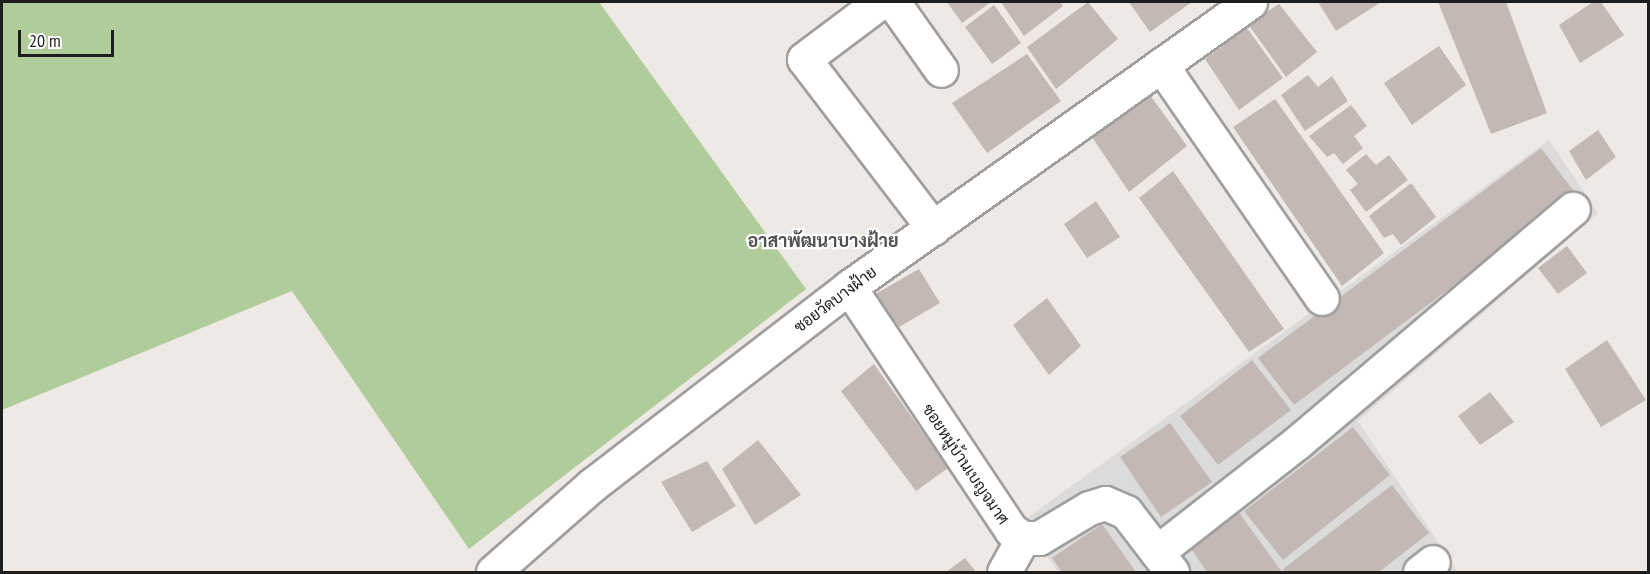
<!DOCTYPE html>
<meta charset="utf-8">
<style>
body{margin:0}
#map{position:relative;width:1650px;height:574px;overflow:hidden;background:#eee9e4;font-family:"PT Sans Narrow",Sarabun,sans-serif}
div>[style]{position:absolute}
.residential>*{inset:0;background:#dcdbdb}
.forest>*{inset:0;background:#b1cc9b}
.building>*{inset:0;background:#c3b8b4}
.roads{filter:drop-shadow(2px 0 #9f9f9f) drop-shadow(-2px 0 #9f9f9f) drop-shadow(0 2px #9f9f9f) drop-shadow(0 -2px #9f9f9f)}
.minor>*{height:33px;margin:-16.5px;padding:0 16.5px;transform-origin:16.5px;border-radius:16.5px;background:#fff}
span{translate:-50% -50%;white-space:nowrap;text-align:center;line-height:1.15;-webkit-text-stroke:4.5px #fff;paint-order:stroke}
.street-label{font-size:16px;color:#1e1e1e}
.neighbourhood-label{font-size:18px;color:#515151;font-weight:700}
.frame{position:absolute;inset:0;border:3px solid #1e1e1e;pointer-events:none}
.scale{position:absolute;left:18px;top:30px;width:96px;height:27px;box-sizing:border-box;border:3px solid #1e1e1e;border-top:0;padding-left:8px;font-size:18px;line-height:21px;white-space:nowrap;color:#1e1e1e;-webkit-text-stroke:4px #fff;paint-order:stroke}
</style>
<div id="map">
<div class="residential">
<i style="clip-path:polygon(1549px 140px,1598px 213px,1358px 421px,1458px 572px,1058px 572px,1023px 521px)"></i>
</div>
<div class="forest">
<i style="clip-path:polygon(2px 2px,599px 2px,806px 289px,469px 549px,292px 291px,2px 410px)"></i>
</div>
<div class="building">
<i style="clip-path:polygon(947px 2px,991px 2px,962px 23px)"></i>
<i style="clip-path:polygon(1001px 2px,1060px 2px,1063px 6px,1024px 36px)"></i>
<i style="clip-path:polygon(1088px 2px,1118px 39px,1056px 89px,1027px 47px)"></i>
<i style="clip-path:polygon(1129px 2px,1192px 2px,1150px 32px)"></i>
<i style="clip-path:polygon(1318px 2px,1381px 2px,1336px 31px)"></i>
<i style="clip-path:polygon(1438px 2px,1506px 2px,1547px 113px,1491px 134px)"></i>
<i style="clip-path:polygon(1593px 2px,1601px 2px,1624px 35px,1580px 63px,1559px 25px)"></i>
<i style="clip-path:polygon(1279px 4px,1317px 52px,1286px 77px,1248px 24px)"></i>
<i style="clip-path:polygon(994px 5px,1021px 43px,992px 64px,965px 27px)"></i>
<i style="clip-path:polygon(1247px 28px,1283px 78px,1239px 110px,1205px 59px)"></i>
<i style="clip-path:polygon(1439px 46px,1466px 85px,1412px 125px,1384px 83px)"></i>
<i style="clip-path:polygon(1027px 54px,1061px 101px,987px 153px,952px 103px)"></i>
<i style="clip-path:polygon(1308px 75px,1318px 87px,1332px 76px,1348px 101px,1305px 131px,1281px 95px)"></i>
<i style="clip-path:polygon(1150px 95px,1187px 146px,1129px 192px,1092px 137px)"></i>
<i style="clip-path:polygon(1275px 99px,1384px 253px,1342px 286px,1233px 127px)"></i>
<i style="clip-path:polygon(1351px 105px,1367px 126px,1354px 136px,1363px 148px,1343px 164px,1334px 153px,1327px 157px,1309px 136px)"></i>
<i style="clip-path:polygon(1598px 130px,1616px 157px,1586px 180px,1569px 151px)"></i>
<i style="clip-path:polygon(1541px 148px,1576px 194px,1294px 405px,1258px 358px)"></i>
<i style="clip-path:polygon(1366px 154px,1376px 165px,1389px 155px,1408px 180px,1366px 212px,1350px 190px,1358px 184px,1346px 170px)"></i>
<i style="clip-path:polygon(1173px 171px,1284px 329px,1249px 352px,1139px 198px)"></i>
<i style="clip-path:polygon(1411px 183px,1436px 217px,1401px 245px,1393px 234px,1384px 238px,1369px 216px)"></i>
<i style="clip-path:polygon(1096px 201px,1120px 237px,1087px 258px,1064px 224px)"></i>
<i style="clip-path:polygon(1567px 246px,1587px 273px,1558px 294px,1538px 268px)"></i>
<i style="clip-path:polygon(919px 269px,940px 303px,894px 330px,872px 296px)"></i>
<i style="clip-path:polygon(1047px 298px,1081px 346px,1049px 375px,1013px 325px)"></i>
<i style="clip-path:polygon(1607px 340px,1646px 400px,1601px 427px,1565px 369px)"></i>
<i style="clip-path:polygon(1252px 360px,1291px 410px,1218px 465px,1180px 416px)"></i>
<i style="clip-path:polygon(874px 364px,948px 468px,916px 491px,841px 391px)"></i>
<i style="clip-path:polygon(1490px 392px,1514px 422px,1480px 445px,1458px 416px)"></i>
<i style="clip-path:polygon(1170px 423px,1212px 482px,1161px 517px,1120px 457px)"></i>
<i style="clip-path:polygon(1353px 427px,1390px 475px,1283px 560px,1244px 511px)"></i>
<i style="clip-path:polygon(758px 440px,801px 495px,755px 525px,722px 469px)"></i>
<i style="clip-path:polygon(707px 461px,736px 506px,692px 532px,661px 482px)"></i>
<i style="clip-path:polygon(1392px 485px,1429px 533px,1379px 572px,1285px 572px,1283px 569px)"></i>
<i style="clip-path:polygon(1233px 503px,1243px 518px,1282px 572px,1207px 572px,1183px 537px)"></i>
<i style="clip-path:polygon(1102px 524px,1136px 572px,1062px 572px,1052px 558px)"></i>
<i style="clip-path:polygon(965px 558px,976px 572px,946px 572px)"></i>
</div>
<div class="roads">
<div class="minor">
<i style="left:880px;top:2px;width:95px;rotate:143.1deg"></i>
<i style="left:804px;top:59px;width:213px;rotate:52.6deg"></i>
<i style="left:893px;top:2px;width:83px;rotate:54.8deg"></i>
<i style="left:1161px;top:65px;width:283px;rotate:55.4deg"></i>
<i style="left:849px;top:287px;width:292px;rotate:56.3deg"></i>
<i style="left:1011px;top:530px;width:14px;rotate:34deg"></i>
<i style="left:1023px;top:538px;width:16px"></i>
<i style="left:1039px;top:538px;width:58px;rotate:-31deg"></i>
<i style="left:1089px;top:508px;width:17px;rotate:-17deg"></i>
<i style="left:1105px;top:503px;width:23px;rotate:23deg"></i>
<i style="left:1126px;top:512px;width:76px;rotate:52.5deg"></i>
<i style="left:1157px;top:552px;width:180px;rotate:-38deg"></i>
<i style="left:1299px;top:441px;width:359px;rotate:-40.3deg"></i>
<i style="left:493px;top:572px;width:132px;rotate:-41.3deg"></i>
<i style="left:592px;top:485px;width:324px;rotate:-37.6deg"></i>
<i style="left:849px;top:287px;width:492px;rotate:-35.4deg"></i>
<i style="left:1004px;top:572px;width:39px;rotate:-61deg"></i>
<i style="left:1420px;top:572px;width:16px;rotate:-38deg"></i>
</div>
</div>
<div class="street-label">
<span style="left:835px;top:299px;rotate:-37deg">ซอยวัดบางฝ้าย</span>
<span style="left:966px;top:464px;rotate:56deg">ซอยหมู่บ้านเบญจมาศ</span>
</div>
<div class="neighbourhood-label">
<span style="left:823px;top:241px">อาสาพัฒนาบางฝ้าย</span>
</div>
<div class="frame"></div>
<div class="scale">20 m</div>
</div>
